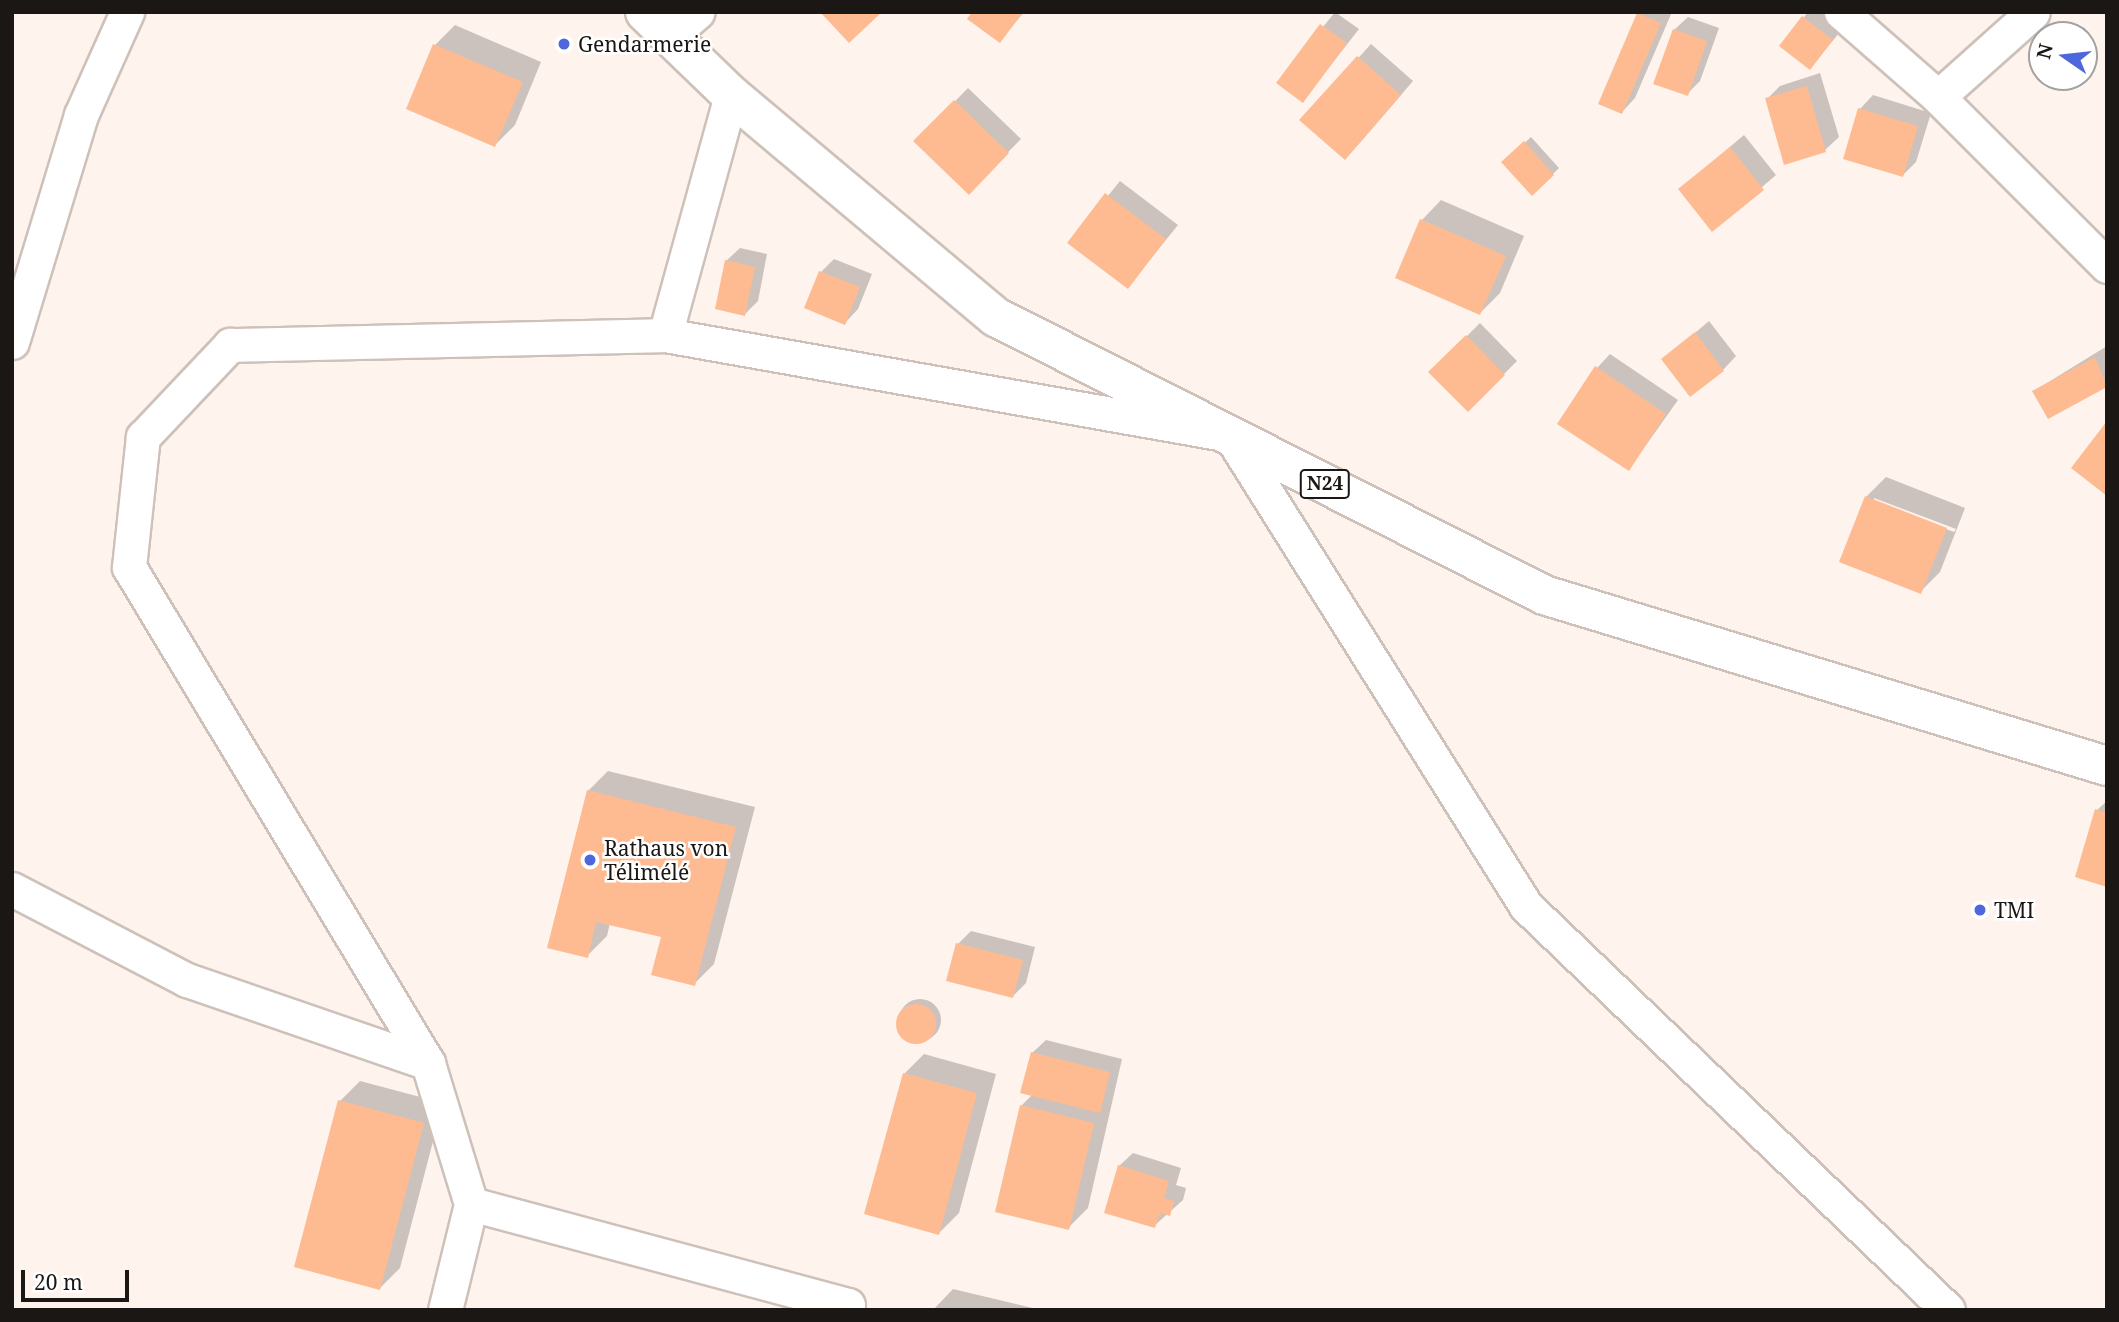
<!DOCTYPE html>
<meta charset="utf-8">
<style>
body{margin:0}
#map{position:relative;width:2119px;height:1322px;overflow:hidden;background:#fef3ed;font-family:"Noto Serif",serif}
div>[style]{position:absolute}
.shadow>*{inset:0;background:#0003}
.round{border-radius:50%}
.building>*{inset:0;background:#febb91}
.roads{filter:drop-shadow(2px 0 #cdc1b9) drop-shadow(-2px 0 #cdc1b9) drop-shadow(0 2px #cdc1b9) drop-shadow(0 -2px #cdc1b9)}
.minor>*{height:33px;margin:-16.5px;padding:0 16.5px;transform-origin:16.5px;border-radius:16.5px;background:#fff}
.primary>*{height:38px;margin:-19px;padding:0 19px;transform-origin:19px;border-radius:19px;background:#fff}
.dots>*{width:19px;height:19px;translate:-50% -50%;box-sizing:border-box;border:4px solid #fff;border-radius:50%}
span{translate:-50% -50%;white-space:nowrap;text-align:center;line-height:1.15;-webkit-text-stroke:5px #fff;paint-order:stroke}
.shield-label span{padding:2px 5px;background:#fff;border:2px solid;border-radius:5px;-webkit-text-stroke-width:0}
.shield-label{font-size:19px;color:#1b1714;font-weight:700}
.poi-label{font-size:21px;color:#1b1714}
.left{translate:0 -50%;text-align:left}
.frame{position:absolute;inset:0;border:14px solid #1b1714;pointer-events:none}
.north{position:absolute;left:2028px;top:21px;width:70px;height:70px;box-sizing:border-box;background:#fff;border:2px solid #a4a2a1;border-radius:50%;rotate:284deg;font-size:19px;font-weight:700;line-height:28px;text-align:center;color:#1b1714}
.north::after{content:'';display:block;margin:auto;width:24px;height:32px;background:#4f67dc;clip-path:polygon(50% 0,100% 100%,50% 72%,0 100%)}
.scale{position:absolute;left:21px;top:1270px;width:108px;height:32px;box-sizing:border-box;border:4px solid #1b1714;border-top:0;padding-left:9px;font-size:21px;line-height:24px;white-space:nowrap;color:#1b1714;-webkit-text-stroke:5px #fff;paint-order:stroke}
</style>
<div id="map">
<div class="shadow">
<i style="clip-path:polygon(974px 12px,1024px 12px,1000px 41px)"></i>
<i style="clip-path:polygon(1335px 12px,1359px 29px,1303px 101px,1278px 83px)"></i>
<i style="clip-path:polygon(1672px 12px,1635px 98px,1622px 112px,1638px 14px)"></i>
<i style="clip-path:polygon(1808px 12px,1827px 12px,1845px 26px,1810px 68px,1782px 45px)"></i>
<i style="clip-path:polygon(1688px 17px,1719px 28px,1700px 81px,1687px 94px,1674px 30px)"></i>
<i style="clip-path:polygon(455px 25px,541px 62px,515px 125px,495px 145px,435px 45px)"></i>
<i style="clip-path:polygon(1371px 44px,1413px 81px,1358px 145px,1302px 120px)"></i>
<i style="clip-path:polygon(1820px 73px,1839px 137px,1825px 150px,1767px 99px,1780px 86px)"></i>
<i style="clip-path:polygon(968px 88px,1021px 139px,969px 192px,916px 141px)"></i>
<i style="clip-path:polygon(1873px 95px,1931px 113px,1916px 162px,1903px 175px,1860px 109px)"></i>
<i style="clip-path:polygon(1744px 135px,1776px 175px,1712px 230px,1680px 189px)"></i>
<i style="clip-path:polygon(1531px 137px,1559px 168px,1533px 194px,1504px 162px)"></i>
<i style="clip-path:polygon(1120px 181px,1178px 225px,1128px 287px,1070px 243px)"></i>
<i style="clip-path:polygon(1441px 200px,1524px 236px,1500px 293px,1480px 313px,1422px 220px)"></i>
<i style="clip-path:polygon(740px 248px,767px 254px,758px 301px,745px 314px,726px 261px)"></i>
<i style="clip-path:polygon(834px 259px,872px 274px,858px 309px,845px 323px,821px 272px)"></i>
<i style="clip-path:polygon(1709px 321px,1736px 356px,1723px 370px,1663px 360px)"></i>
<i style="clip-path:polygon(1480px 323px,1517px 361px,1468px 410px,1431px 372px)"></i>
<i style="clip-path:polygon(2107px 346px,2107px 385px,2048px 417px,2034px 391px)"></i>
<i style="clip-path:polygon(1610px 354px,1678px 400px,1629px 469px,1597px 368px)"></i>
<i style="clip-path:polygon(evenodd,1886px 477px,1965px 508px,1940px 572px,1920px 592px,1866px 497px,1886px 477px,1874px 498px,1956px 529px,1954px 532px,1874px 502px,1874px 498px)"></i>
<i style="clip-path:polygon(608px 771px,755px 807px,714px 964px,694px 984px,663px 936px,610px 923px,607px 936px,587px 956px,588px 791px)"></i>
<i style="clip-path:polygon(2107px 801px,2107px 885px,2097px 810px)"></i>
<i style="clip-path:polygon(971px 931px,1035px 947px,1026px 983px,1013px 996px,958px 944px)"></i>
<i class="round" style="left:899px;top:999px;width:42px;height:42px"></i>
<i style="clip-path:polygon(1046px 1040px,1122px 1059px,1088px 1208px,1068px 1228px,1021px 1106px,1033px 1094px,1032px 1053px)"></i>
<i style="clip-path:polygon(924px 1054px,996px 1074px,959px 1213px,939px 1233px,904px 1074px)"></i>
<i style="clip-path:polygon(360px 1081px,443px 1103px,400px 1268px,380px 1288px,340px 1101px)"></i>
<i style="clip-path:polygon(1133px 1153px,1181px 1168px,1176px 1185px,1186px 1188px,1183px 1200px,1154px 1226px,1119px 1166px)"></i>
<i style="clip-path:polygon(953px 1289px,1041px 1310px,933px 1310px)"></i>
</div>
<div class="building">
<i style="clip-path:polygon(820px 12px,882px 12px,849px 43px)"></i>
<i style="clip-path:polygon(972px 12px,1023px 12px,1000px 43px,967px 19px)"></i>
<i style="clip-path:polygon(1637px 13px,1661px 23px,1622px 114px,1598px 104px)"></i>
<i style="clip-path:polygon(1802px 16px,1833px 40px,1810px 70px,1779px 46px)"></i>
<i style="clip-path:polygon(1320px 24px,1347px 43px,1303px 103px,1276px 83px)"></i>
<i style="clip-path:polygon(1673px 29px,1707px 41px,1688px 96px,1653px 84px)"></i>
<i style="clip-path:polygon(433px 44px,523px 82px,495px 147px,406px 109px)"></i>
<i style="clip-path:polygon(1357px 56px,1401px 95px,1345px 160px,1299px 120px)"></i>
<i style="clip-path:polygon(1807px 86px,1826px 152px,1784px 165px,1765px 98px)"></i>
<i style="clip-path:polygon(954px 100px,1009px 153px,969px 195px,913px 141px)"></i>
<i style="clip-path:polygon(1858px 108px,1918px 126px,1903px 177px,1843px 159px)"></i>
<i style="clip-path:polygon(1524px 141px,1554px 175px,1532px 196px,1501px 162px)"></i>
<i style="clip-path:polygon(1730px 147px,1764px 190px,1712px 232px,1678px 189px)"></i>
<i style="clip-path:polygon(1105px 193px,1166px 239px,1128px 289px,1067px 243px)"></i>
<i style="clip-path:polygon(1420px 219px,1506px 256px,1480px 315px,1395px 278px)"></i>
<i style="clip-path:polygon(725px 260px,755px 267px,745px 316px,715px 309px)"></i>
<i style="clip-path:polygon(819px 271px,860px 287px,845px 325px,804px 308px)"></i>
<i style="clip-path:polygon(1695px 332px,1724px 371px,1690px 397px,1661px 359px)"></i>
<i style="clip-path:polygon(1466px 335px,1505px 375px,1468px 412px,1428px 372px)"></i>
<i style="clip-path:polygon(2095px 357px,2107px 387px,2048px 419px,2032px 391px)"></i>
<i style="clip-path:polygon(1595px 366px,1666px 414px,1629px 471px,1557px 424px)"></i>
<i style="clip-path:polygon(2107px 421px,2107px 496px,2071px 468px)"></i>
<i style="clip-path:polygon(1865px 496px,1947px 528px,1921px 594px,1839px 562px)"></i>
<i style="clip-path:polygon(587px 790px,736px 827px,695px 986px,651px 975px,661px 937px,596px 922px,588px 958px,547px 948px)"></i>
<i style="clip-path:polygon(2095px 809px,2107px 813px,2107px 887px,2075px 877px)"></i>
<i style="clip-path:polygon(956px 943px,1023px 960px,1013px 998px,946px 981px)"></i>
<i class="round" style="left:896px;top:1004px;width:40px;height:40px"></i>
<i style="clip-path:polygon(1031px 1052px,1110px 1072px,1100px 1113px,1020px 1093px)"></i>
<i style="clip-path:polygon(903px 1073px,977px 1093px,939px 1235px,864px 1214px)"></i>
<i style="clip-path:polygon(338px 1100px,424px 1123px,380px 1290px,294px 1267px)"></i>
<i style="clip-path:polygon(1020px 1105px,1094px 1123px,1069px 1230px,995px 1212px)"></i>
<i style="clip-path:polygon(1118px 1165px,1169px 1181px,1164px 1198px,1174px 1201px,1170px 1216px,1160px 1213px,1155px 1228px,1104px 1213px)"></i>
</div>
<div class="roads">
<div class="minor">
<i style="left:1841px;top:12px;width:129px;rotate:41.2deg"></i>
<i style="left:1938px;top:97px;width:239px;rotate:45deg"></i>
<i style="left:671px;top:35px;width:35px;rotate:-41deg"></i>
<i style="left:1938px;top:97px;width:127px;rotate:-41.8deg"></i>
<i style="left:665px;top:335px;width:574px;rotate:10.04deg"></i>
<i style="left:1230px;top:435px;width:556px;rotate:57.85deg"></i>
<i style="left:1526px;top:906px;width:584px;rotate:43.75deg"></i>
<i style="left:12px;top:342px;width:237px;rotate:-73.1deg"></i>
<i style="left:81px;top:115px;width:113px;rotate:-65.9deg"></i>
<i style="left:12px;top:889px;width:197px;rotate:27.5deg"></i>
<i style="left:187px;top:980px;width:255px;rotate:19deg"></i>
<i style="left:471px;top:1204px;width:390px;rotate:15deg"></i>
<i style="left:848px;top:1305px;width:5px;rotate:101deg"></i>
<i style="left:445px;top:1310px;width:109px;rotate:-76.2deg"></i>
<i style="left:471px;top:1204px;width:147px;rotate:-107deg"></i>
<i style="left:428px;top:1063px;width:579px;rotate:-121.08deg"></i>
<i style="left:129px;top:567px;width:131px;rotate:-83.9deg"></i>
<i style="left:143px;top:437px;width:127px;rotate:-46.6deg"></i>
<i style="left:230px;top:345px;width:435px;rotate:-1.3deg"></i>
<i style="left:665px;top:335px;width:249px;rotate:-74.6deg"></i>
</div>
<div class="primary">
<i style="left:645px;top:12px;width:120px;rotate:44deg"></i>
<i style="left:731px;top:95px;width:346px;rotate:40deg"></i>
<i style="left:996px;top:317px;width:614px;rotate:26.9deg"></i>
<i style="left:1544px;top:595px;width:588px;rotate:16.9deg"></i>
</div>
</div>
<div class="dots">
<i style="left:564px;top:44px;background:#4f67dc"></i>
<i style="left:590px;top:860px;background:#4f67dc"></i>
<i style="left:1980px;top:910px;background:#4f67dc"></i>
</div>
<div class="shield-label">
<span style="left:1325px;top:484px">N24</span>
</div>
<div class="poi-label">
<span class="left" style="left:578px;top:44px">Gendarmerie</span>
<span class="left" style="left:604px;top:860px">Rathaus von<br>Télimélé</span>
<span class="left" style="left:1994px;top:910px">TMI</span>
</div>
<div class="frame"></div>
<div class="north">N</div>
<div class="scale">20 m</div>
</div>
